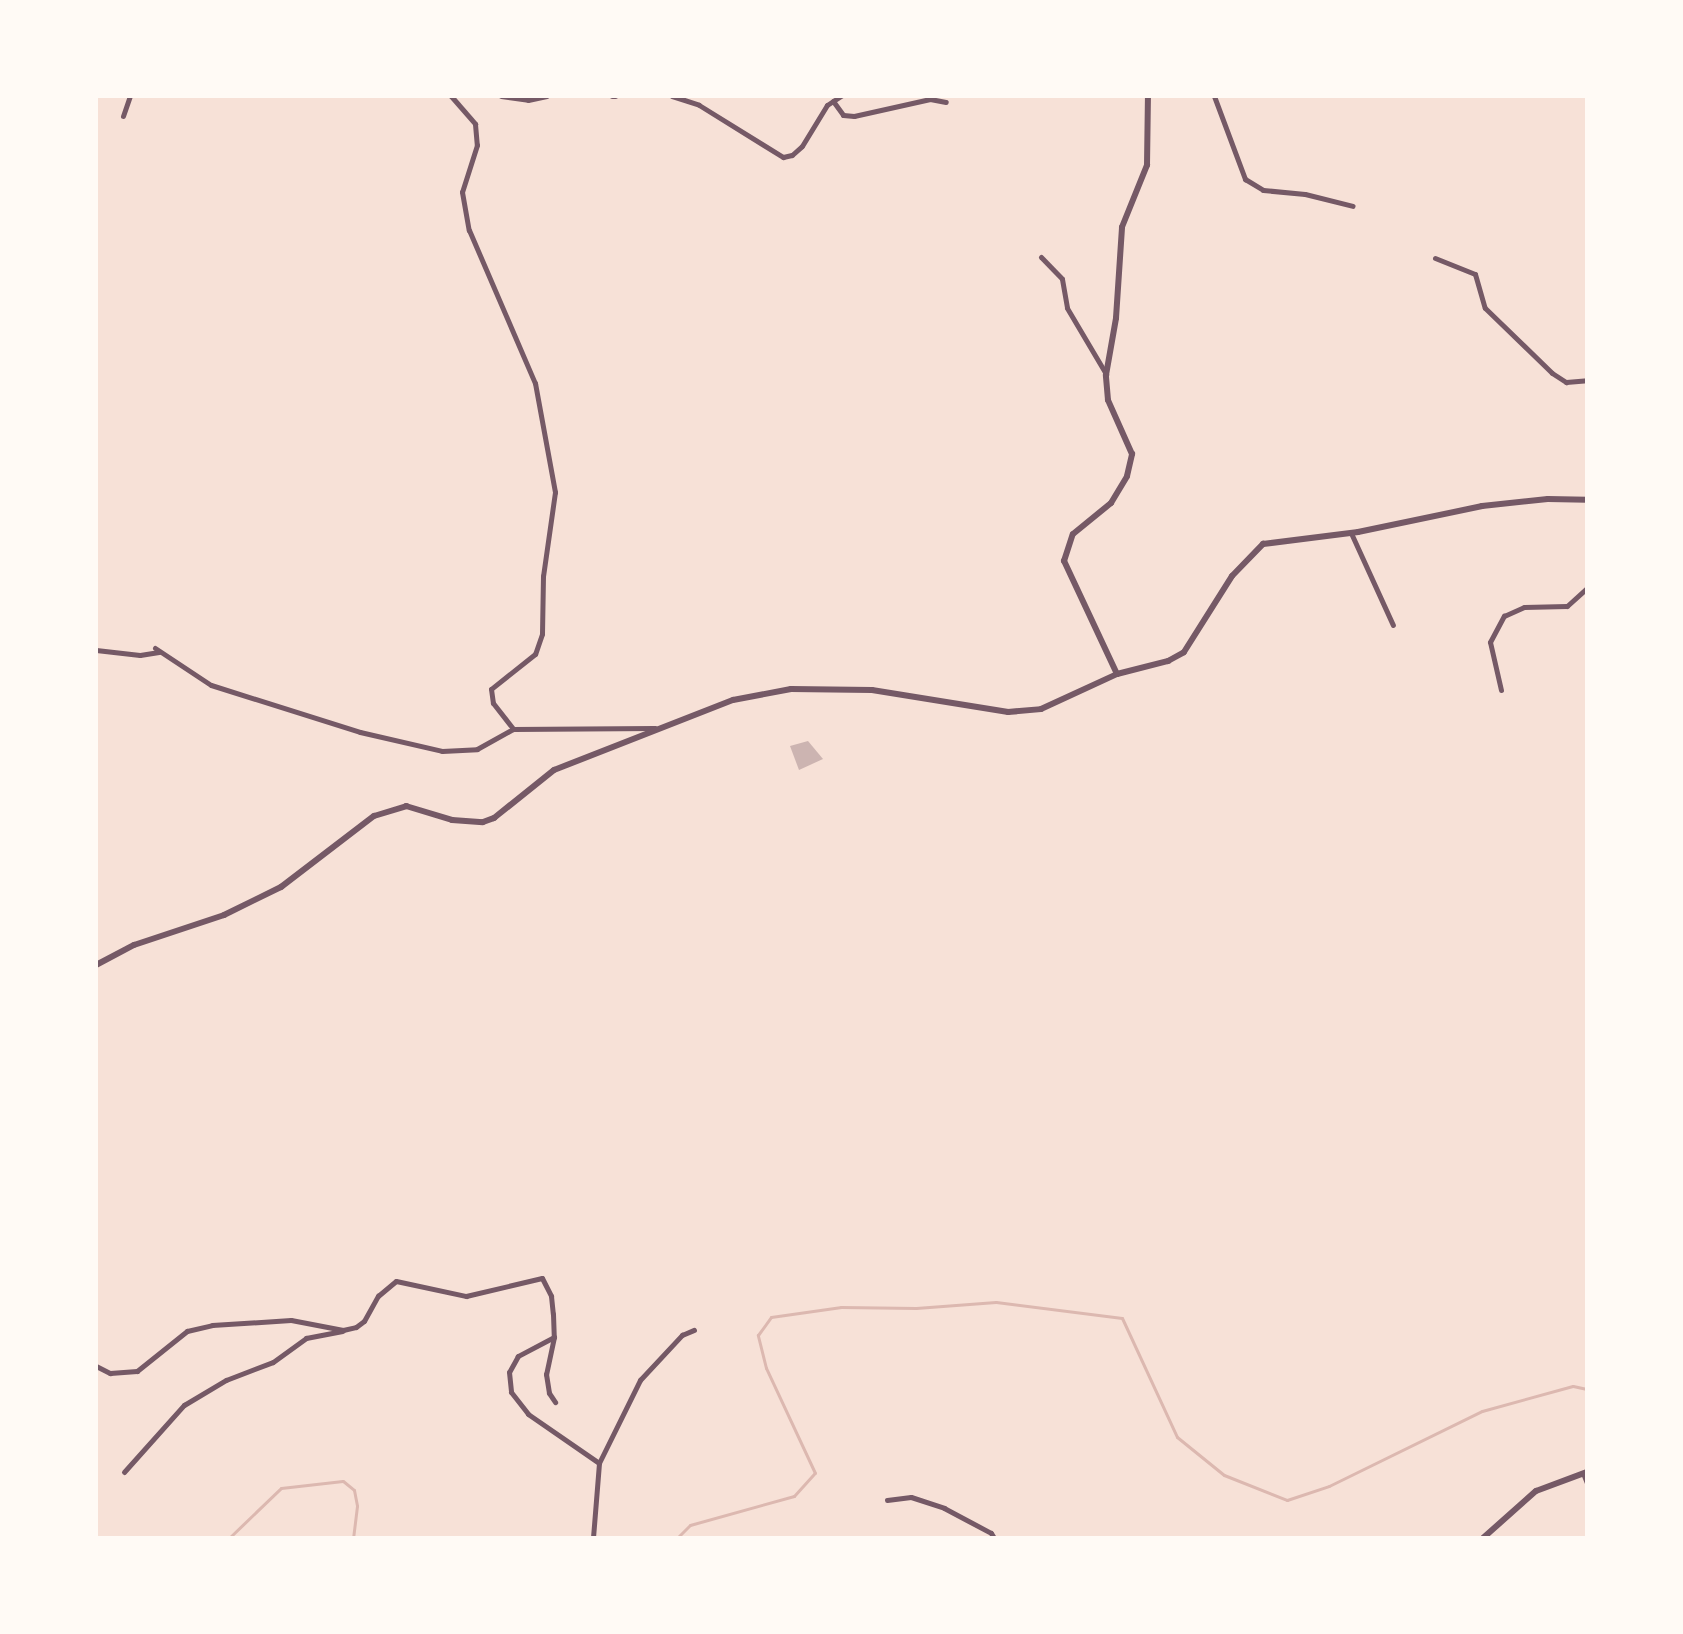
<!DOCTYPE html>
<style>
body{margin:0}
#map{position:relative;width:1683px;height:1634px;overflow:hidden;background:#f7e1d7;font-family:"Asap Condensed",sans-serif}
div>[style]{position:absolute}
.stream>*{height:3px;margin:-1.5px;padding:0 1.5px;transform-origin:1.5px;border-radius:1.5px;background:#dcb8b0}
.building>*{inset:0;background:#ccb4b1}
.minor>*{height:5px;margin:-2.5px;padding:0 2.5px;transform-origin:2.5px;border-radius:2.5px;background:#755966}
.tertiary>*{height:6px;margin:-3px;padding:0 3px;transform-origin:3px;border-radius:3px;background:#755966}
span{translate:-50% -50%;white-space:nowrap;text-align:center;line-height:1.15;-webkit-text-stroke:8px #fffaf5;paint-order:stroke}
.frame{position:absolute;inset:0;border:98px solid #fffaf5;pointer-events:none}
</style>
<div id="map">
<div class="stream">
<i style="left:229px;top:1538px;width:72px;rotate:-43.9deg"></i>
<i style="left:281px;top:1488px;width:62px;rotate:-6.4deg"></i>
<i style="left:343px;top:1481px;width:14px;rotate:39deg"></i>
<i style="left:354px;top:1490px;width:16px;rotate:79deg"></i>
<i style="left:357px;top:1506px;width:32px;rotate:97deg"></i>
<i style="left:677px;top:1538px;width:18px;rotate:-45deg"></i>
<i style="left:690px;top:1525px;width:108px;rotate:-15.6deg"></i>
<i style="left:794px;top:1496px;width:31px;rotate:-48deg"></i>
<i style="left:815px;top:1473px;width:116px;rotate:-115deg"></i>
<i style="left:766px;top:1368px;width:34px;rotate:-104deg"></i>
<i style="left:758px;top:1335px;width:22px;rotate:-54deg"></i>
<i style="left:771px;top:1317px;width:71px;rotate:-8.1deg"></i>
<i style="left:841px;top:1307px;width:75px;rotate:0.8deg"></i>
<i style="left:916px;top:1308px;width:80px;rotate:-4.3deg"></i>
<i style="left:996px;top:1302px;width:127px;rotate:7.2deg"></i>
<i style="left:1122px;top:1318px;width:131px;rotate:65.2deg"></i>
<i style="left:1177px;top:1437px;width:60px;rotate:39deg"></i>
<i style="left:1224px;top:1475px;width:68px;rotate:21.6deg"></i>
<i style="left:1287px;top:1500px;width:44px;rotate:-18.4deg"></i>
<i style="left:1329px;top:1486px;width:170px;rotate:-26.1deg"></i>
<i style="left:1482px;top:1411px;width:94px;rotate:-15.4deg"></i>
<i style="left:1573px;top:1386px;width:14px;rotate:12deg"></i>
</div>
<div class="building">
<i style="clip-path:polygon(808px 741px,823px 759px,799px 770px,790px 746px)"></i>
</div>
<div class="minor">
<i style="left:451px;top:96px;width:37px;rotate:49deg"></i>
<i style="left:475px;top:124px;width:21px;rotate:85deg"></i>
<i style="left:477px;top:145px;width:49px;rotate:107.7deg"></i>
<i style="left:462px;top:192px;width:39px;rotate:80deg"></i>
<i style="left:469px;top:230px;width:167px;rotate:66.7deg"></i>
<i style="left:535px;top:383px;width:111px;rotate:79.6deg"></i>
<i style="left:555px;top:492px;width:85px;rotate:98.1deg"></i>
<i style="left:543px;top:576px;width:58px;rotate:91deg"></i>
<i style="left:542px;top:634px;width:21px;rotate:109deg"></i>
<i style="left:535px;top:654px;width:56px;rotate:141.5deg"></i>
<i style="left:491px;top:689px;width:14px;rotate:82deg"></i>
<i style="left:493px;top:703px;width:33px;rotate:52deg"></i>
<i style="left:501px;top:96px;width:27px;rotate:8deg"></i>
<i style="left:528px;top:100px;width:19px;rotate:-12deg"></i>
<i style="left:612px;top:96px;width:3px"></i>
<i style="left:672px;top:96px;width:28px;rotate:18deg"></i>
<i style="left:699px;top:105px;width:99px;rotate:31.8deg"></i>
<i style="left:783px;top:157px;width:9px;rotate:-13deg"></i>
<i style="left:792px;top:155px;width:13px;rotate:-42deg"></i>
<i style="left:802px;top:146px;width:48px;rotate:-58.6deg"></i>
<i style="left:827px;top:105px;width:17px;rotate:-33deg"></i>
<i style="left:1214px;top:96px;width:89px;rotate:69.5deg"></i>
<i style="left:1245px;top:179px;width:21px;rotate:31deg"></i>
<i style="left:1263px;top:190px;width:42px;rotate:5.4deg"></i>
<i style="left:1305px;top:194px;width:49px;rotate:14deg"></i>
<i style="left:833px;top:101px;width:17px;rotate:54deg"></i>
<i style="left:843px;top:115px;width:11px;rotate:5deg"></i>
<i style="left:854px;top:116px;width:78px;rotate:-12.6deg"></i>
<i style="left:930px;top:99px;width:16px;rotate:11deg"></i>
<i style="left:123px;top:116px;width:21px;rotate:-71deg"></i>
<i style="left:1041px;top:257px;width:30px;rotate:46deg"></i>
<i style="left:1062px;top:279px;width:29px;rotate:80deg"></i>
<i style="left:1067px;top:308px;width:77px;rotate:59.4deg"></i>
<i style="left:1435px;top:258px;width:43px;rotate:21.8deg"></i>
<i style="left:1475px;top:274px;width:35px;rotate:74deg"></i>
<i style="left:1485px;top:308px;width:93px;rotate:44.1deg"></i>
<i style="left:1552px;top:373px;width:17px;rotate:33deg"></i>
<i style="left:1566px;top:382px;width:21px;rotate:-5deg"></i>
<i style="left:1351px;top:533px;width:101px;rotate:65.5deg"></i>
<i style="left:155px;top:648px;width:67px;rotate:33.5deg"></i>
<i style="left:211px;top:685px;width:156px;rotate:17.5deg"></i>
<i style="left:360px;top:732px;width:84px;rotate:13deg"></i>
<i style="left:442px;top:751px;width:35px;rotate:-3deg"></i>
<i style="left:477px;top:749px;width:41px;rotate:-29.1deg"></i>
<i style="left:513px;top:729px;width:142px;rotate:-0.4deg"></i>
<i style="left:96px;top:650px;width:44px;rotate:6.5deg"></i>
<i style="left:140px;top:655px;width:19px;rotate:-9deg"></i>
<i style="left:1501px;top:690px;width:49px;rotate:-102.9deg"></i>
<i style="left:1490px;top:642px;width:30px;rotate:-62deg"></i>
<i style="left:1504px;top:616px;width:22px;rotate:-24deg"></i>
<i style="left:1524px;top:607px;width:43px;rotate:-1.3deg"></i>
<i style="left:1567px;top:606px;width:27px;rotate:-42deg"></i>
<i style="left:554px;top:1337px;width:41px;rotate:152.2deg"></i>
<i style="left:518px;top:1356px;width:18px;rotate:119deg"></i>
<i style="left:509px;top:1372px;width:20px;rotate:84deg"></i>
<i style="left:511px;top:1392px;width:28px;rotate:52deg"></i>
<i style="left:528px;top:1414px;width:86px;rotate:34.6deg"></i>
<i style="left:599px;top:1463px;width:75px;rotate:94.6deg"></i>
<i style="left:96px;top:1366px;width:16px;rotate:27deg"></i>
<i style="left:110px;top:1373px;width:27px;rotate:-4deg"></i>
<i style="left:137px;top:1371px;width:64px;rotate:-38.7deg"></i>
<i style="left:187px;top:1331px;width:26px;rotate:-13deg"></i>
<i style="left:212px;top:1325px;width:79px;rotate:-3.6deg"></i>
<i style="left:291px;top:1320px;width:53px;rotate:10.9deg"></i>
<i style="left:343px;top:1330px;width:13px;rotate:-13deg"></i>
<i style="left:356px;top:1327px;width:10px;rotate:-37deg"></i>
<i style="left:364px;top:1321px;width:29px;rotate:-61deg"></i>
<i style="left:378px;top:1296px;width:23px;rotate:-40deg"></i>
<i style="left:396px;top:1281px;width:72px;rotate:12.1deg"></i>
<i style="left:466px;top:1296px;width:78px;rotate:-13.3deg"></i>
<i style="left:542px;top:1278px;width:20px;rotate:63deg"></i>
<i style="left:551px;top:1296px;width:18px;rotate:84deg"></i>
<i style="left:553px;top:1314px;width:23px;rotate:88deg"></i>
<i style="left:554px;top:1337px;width:38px;rotate:102deg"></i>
<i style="left:546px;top:1374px;width:19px;rotate:81deg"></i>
<i style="left:549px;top:1393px;width:11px;rotate:56deg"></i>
<i style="left:599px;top:1463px;width:93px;rotate:-63.7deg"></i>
<i style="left:640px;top:1380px;width:62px;rotate:-47deg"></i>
<i style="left:682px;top:1335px;width:13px;rotate:-23deg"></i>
<i style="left:124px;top:1472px;width:90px;rotate:-48.2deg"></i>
<i style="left:184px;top:1405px;width:49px;rotate:-30.8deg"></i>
<i style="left:226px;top:1380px;width:50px;rotate:-21deg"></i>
<i style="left:273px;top:1362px;width:41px;rotate:-36deg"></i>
<i style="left:306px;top:1338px;width:37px;rotate:-11deg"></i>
<i style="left:1583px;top:1473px;width:11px;rotate:68deg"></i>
<i style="left:887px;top:1500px;width:24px;rotate:-7deg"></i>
<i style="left:911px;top:1497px;width:35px;rotate:18deg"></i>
<i style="left:944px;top:1508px;width:53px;rotate:28deg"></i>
<i style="left:991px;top:1533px;width:6px;rotate:59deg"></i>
</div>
<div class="tertiary">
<i style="left:1117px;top:674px;width:125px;rotate:-115.1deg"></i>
<i style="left:1064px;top:561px;width:28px;rotate:-72deg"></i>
<i style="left:1073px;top:534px;width:49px;rotate:-39.2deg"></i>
<i style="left:1111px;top:503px;width:31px;rotate:-59deg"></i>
<i style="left:1127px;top:476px;width:23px;rotate:-77deg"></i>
<i style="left:1132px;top:454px;width:59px;rotate:-114deg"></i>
<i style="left:1108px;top:400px;width:25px;rotate:-95deg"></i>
<i style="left:1106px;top:375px;width:58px;rotate:-80deg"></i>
<i style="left:1116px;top:318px;width:91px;rotate:-86.2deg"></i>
<i style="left:1122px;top:227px;width:67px;rotate:-68deg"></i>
<i style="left:1147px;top:165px;width:69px;rotate:-89.2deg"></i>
<i style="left:96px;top:965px;width:43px;rotate:-27.8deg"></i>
<i style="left:134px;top:945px;width:95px;rotate:-18.4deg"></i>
<i style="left:224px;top:915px;width:64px;rotate:-26.2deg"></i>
<i style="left:281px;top:887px;width:117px;rotate:-37.4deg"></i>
<i style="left:374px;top:816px;width:34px;rotate:-17deg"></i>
<i style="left:406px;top:806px;width:48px;rotate:16.9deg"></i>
<i style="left:452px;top:820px;width:31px;rotate:4deg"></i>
<i style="left:483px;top:822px;width:12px;rotate:-20deg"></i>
<i style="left:494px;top:818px;width:77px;rotate:-38.7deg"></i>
<i style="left:554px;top:770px;width:192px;rotate:-21.4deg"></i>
<i style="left:733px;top:700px;width:59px;rotate:-10.7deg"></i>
<i style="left:791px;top:689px;width:81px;rotate:0.7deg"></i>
<i style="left:872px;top:690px;width:138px;rotate:9.2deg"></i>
<i style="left:1008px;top:712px;width:33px;rotate:-5deg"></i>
<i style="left:1041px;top:709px;width:84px;rotate:-24.7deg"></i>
<i style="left:1117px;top:674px;width:53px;rotate:-14.3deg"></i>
<i style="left:1168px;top:661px;width:18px;rotate:-29deg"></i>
<i style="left:1184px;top:652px;width:90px;rotate:-57.7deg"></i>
<i style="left:1232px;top:576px;width:45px;rotate:-45.9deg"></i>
<i style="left:1263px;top:544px;width:96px;rotate:-7.2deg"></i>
<i style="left:1358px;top:532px;width:127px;rotate:-11.8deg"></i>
<i style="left:1482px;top:506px;width:66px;rotate:-6.1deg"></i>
<i style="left:1548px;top:499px;width:39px;rotate:1deg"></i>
<i style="left:1483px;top:1538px;width:71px;rotate:-41.6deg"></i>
<i style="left:1536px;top:1491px;width:54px;rotate:-20.4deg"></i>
</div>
<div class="frame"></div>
</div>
